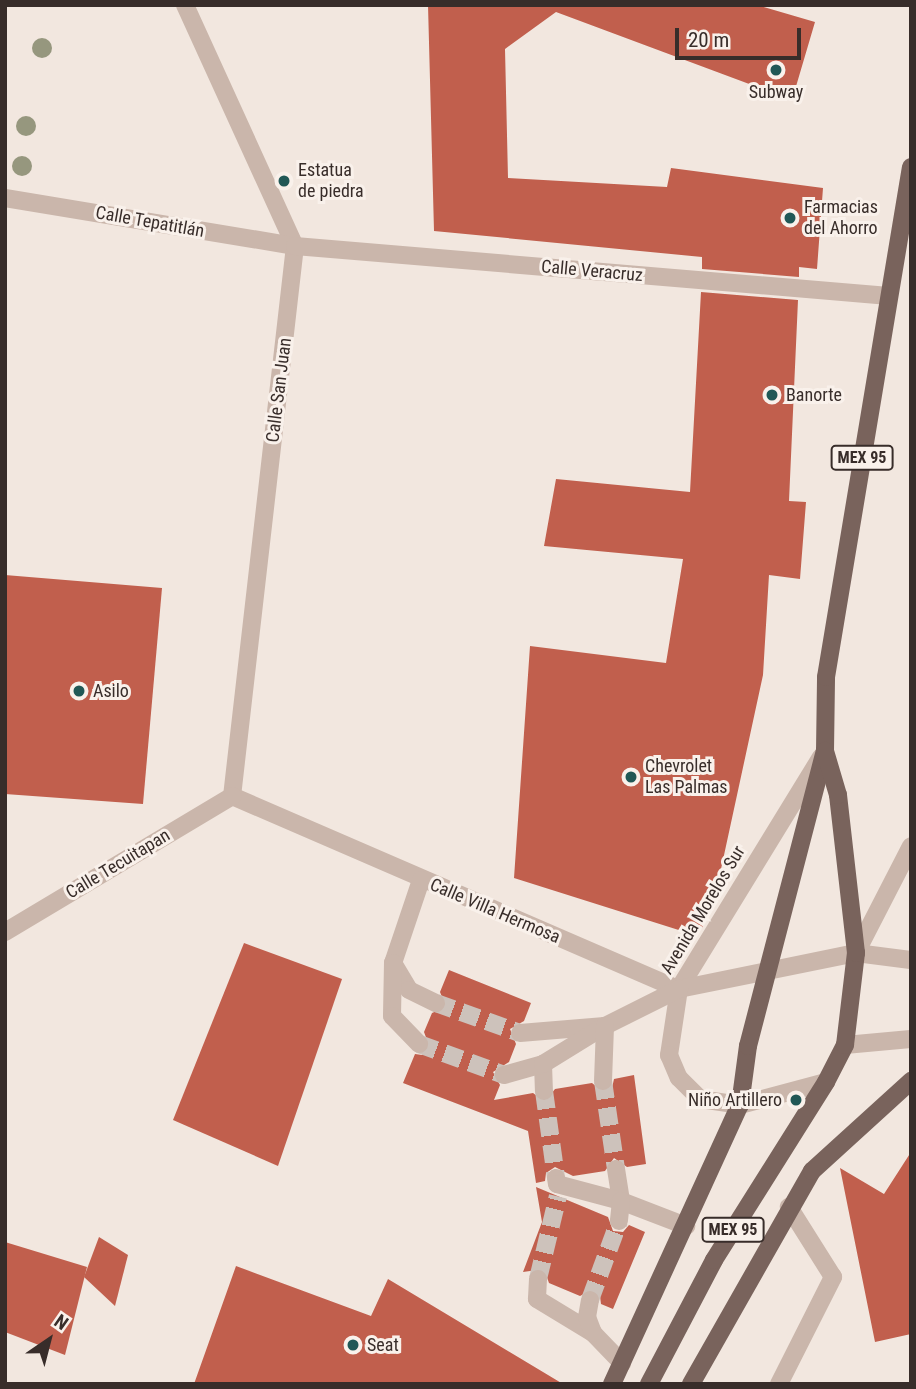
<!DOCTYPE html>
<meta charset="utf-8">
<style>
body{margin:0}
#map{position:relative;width:916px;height:1389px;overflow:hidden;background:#f2e7df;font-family:"Roboto Condensed",sans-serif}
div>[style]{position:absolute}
.building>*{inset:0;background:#c15f4d}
.minor-tunnel>*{height:18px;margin-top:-9px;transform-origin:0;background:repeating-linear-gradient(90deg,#cdc2bb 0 18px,transparent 0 27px)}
.minor>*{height:18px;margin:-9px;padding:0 9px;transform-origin:9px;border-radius:9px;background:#cab6ab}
.major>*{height:18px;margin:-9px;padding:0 9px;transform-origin:9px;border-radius:9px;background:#79635c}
.trees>*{width:20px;height:20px;margin:-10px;border-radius:50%;background:#96977e}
.dots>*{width:19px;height:19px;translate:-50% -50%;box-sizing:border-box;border:4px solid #f9f1eb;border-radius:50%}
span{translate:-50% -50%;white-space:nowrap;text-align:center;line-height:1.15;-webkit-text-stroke:6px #f9f1eb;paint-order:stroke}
.shield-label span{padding:2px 5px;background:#f9f1eb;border:2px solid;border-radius:5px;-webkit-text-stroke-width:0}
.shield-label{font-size:16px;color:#382d2a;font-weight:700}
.poi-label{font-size:18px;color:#382d2a}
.left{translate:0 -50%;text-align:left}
.right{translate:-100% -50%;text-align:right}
.street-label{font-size:18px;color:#382d2a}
.frame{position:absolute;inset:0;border:7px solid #382d2a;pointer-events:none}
.north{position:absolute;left:14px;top:1305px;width:70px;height:70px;-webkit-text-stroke:5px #f9f1eb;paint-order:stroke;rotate:35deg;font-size:19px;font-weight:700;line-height:28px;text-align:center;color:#382d2a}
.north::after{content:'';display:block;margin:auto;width:24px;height:32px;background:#382d2a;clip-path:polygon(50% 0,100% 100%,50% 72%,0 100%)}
.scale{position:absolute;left:675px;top:28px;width:126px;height:32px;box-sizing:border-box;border:4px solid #382d2a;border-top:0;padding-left:9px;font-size:21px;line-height:24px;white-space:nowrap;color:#382d2a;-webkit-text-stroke:5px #f9f1eb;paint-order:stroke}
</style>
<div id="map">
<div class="building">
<i style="clip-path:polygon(428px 5px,757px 5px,815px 22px,792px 100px,556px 12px,505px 49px,508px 178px,667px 187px,671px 168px,823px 188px,817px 269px,799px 267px,799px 277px,702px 269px,702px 257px,434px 231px)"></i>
<i style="clip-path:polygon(701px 292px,798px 300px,789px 501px,806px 502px,800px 579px,769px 575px,763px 675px,713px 906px,702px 928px,685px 932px,514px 878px,530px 646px,666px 663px,683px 559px,544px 546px,556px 479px,690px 492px)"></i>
<i style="clip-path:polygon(5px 575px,162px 588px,143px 804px,5px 794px)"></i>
<i style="clip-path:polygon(244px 943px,342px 979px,278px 1166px,173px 1120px)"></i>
<i style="clip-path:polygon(449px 970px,531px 1003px,524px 1021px,510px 1029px,516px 1044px,509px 1062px,493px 1072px,500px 1085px,494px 1100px,533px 1093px,545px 1102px,555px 1089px,592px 1083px,603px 1092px,612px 1088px,614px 1079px,634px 1075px,646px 1164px,627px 1167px,614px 1158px,605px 1171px,573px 1176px,555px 1167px,546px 1173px,545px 1181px,536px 1183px,528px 1131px,403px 1083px,415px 1054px,422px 1055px,430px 1048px,424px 1032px,432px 1013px,446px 1007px,440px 992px)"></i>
<i style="clip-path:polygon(911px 1152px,911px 1334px,875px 1342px,840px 1168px,884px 1194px)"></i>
<i style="clip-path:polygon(536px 1187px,608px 1217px,613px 1231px,623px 1232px,629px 1225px,645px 1232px,613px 1309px,601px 1304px,600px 1296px,593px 1289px,580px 1296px,549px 1283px,544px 1269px,523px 1272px,542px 1222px)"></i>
<i style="clip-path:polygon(99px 1237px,128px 1255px,115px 1306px,84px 1277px)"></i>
<i style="clip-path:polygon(5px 1242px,87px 1267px,65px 1355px,5px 1332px)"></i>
<i style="clip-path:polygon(236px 1266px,371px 1316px,388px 1279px,563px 1384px,194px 1384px)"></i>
</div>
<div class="minor-tunnel">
<i style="left:436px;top:1003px;width:89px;rotate:19.7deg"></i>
<i style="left:419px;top:1044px;width:90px;rotate:20deg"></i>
<i style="left:603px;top:1081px;width:89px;rotate:81.6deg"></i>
<i style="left:544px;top:1091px;width:88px;rotate:82.1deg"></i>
<i style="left:538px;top:1279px;width:85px;rotate:-76.5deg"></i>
<i style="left:590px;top:1300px;width:84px;rotate:-69.8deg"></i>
</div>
<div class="minor">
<i style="left:185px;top:5px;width:265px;rotate:65.5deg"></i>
<i style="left:295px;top:246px;width:554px;rotate:96.53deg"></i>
<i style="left:5px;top:198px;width:294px;rotate:9.4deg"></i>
<i style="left:295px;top:246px;width:596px;rotate:4.81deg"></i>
<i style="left:821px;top:757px;width:272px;rotate:121.5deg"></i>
<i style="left:679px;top:989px;width:67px;rotate:98.6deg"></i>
<i style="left:669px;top:1055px;width:25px;rotate:67deg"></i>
<i style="left:679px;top:1078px;width:30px;rotate:45deg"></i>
<i style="left:700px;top:1099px;width:40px;rotate:8.5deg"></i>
<i style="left:740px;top:1105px;width:89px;rotate:-15deg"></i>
<i style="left:232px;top:796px;width:487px;rotate:23.4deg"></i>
<i style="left:679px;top:989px;width:181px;rotate:-11.5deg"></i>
<i style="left:856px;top:953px;width:55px;rotate:7.3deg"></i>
<i style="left:421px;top:880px;width:88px;rotate:108.6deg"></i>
<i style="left:393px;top:963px;width:31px;rotate:59deg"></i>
<i style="left:409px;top:990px;width:30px;rotate:26deg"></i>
<i style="left:5px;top:932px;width:265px;rotate:-30.9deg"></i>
<i style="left:856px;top:953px;width:120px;rotate:-62.8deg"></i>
<i style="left:393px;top:963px;width:53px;rotate:91.1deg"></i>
<i style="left:392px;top:1016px;width:39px;rotate:46deg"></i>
<i style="left:520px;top:1033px;width:85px;rotate:-4.7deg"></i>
<i style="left:605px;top:1026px;width:83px;rotate:-26.6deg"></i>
<i style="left:845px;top:1045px;width:66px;rotate:-5.2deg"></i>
<i style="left:543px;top:1064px;width:27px;rotate:88deg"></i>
<i style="left:504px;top:1075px;width:41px;rotate:-15.8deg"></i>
<i style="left:543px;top:1064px;width:67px;rotate:-31.6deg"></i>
<i style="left:603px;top:1081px;width:55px;rotate:-87.9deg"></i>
<i style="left:616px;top:1169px;width:32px;rotate:81deg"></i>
<i style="left:621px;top:1201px;width:70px;rotate:21deg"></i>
<i style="left:556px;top:1178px;width:6px;rotate:81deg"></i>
<i style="left:557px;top:1184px;width:66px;rotate:14.9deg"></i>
<i style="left:621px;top:1201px;width:20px;rotate:96deg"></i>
<i style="left:538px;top:1279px;width:20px;rotate:93deg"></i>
<i style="left:537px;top:1299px;width:66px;rotate:31.3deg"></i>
<i style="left:593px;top:1333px;width:42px;rotate:46deg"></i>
<i style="left:590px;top:1300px;width:17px;rotate:100deg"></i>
<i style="left:587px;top:1317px;width:17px;rotate:69deg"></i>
<i style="left:779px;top:1384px;width:120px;rotate:-63.2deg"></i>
<i style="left:833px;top:1277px;width:83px;rotate:-122.2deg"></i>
</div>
<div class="major">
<i style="left:612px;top:1384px;width:307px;rotate:-65.4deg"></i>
<i style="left:740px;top:1105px;width:60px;rotate:-82.3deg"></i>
<i style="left:748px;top:1046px;width:305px;rotate:-75.4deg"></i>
<i style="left:825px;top:751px;width:74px;rotate:-89.2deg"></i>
<i style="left:826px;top:677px;width:517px;rotate:-80.54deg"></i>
<i style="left:649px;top:1384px;width:140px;rotate:-62.3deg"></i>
<i style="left:714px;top:1260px;width:210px;rotate:-57.8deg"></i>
<i style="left:826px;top:1082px;width:42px;rotate:-62.8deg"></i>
<i style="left:845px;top:1045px;width:93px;rotate:-83.2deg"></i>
<i style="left:856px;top:953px;width:159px;rotate:-96.5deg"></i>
<i style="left:838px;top:795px;width:46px;rotate:-106.5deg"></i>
<i style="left:691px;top:1384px;width:245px;rotate:-60.4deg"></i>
<i style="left:812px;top:1171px;width:134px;rotate:-42.3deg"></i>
</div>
<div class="trees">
<i style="left:42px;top:48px"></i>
<i style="left:26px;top:126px"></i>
<i style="left:22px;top:166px"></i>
</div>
<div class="dots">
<i style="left:776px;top:70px;background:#215856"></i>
<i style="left:284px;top:181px;background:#215856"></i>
<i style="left:790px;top:218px;background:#215856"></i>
<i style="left:772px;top:395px;background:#215856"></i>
<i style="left:79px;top:691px;background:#215856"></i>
<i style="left:631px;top:777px;background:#215856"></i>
<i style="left:796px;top:1100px;background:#215856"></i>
<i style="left:353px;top:1345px;background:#215856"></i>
</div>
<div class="shield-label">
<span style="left:862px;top:458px">MEX 95</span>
<span style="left:733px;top:1230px">MEX 95</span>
</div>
<div class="poi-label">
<span style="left:776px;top:92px">Subway</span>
<span class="left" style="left:298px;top:181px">Estatua<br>de piedra</span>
<span class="left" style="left:804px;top:218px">Farmacias<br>del Ahorro</span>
<span class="left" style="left:786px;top:395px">Banorte</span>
<span class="left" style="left:93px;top:691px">Asilo</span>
<span class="left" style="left:645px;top:777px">Chevrolet<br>Las Palmas</span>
<span class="right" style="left:782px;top:1100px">Niño Artillero</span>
<span class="left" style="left:367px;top:1345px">Seat</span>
</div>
<div class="street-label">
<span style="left:150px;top:222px;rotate:10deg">Calle Tepatitlán</span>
<span style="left:592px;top:271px;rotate:5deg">Calle Veracruz</span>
<span style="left:279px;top:390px;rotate:-83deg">Calle San Juan</span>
<span style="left:118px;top:864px;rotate:-31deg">Calle Tecuitapan</span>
<span style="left:703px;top:910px;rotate:-59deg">Avenida Morelos Sur</span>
<span style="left:495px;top:911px;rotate:23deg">Calle Villa Hermosa</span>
</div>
<div class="frame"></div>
<div class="north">N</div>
<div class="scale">20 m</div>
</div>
